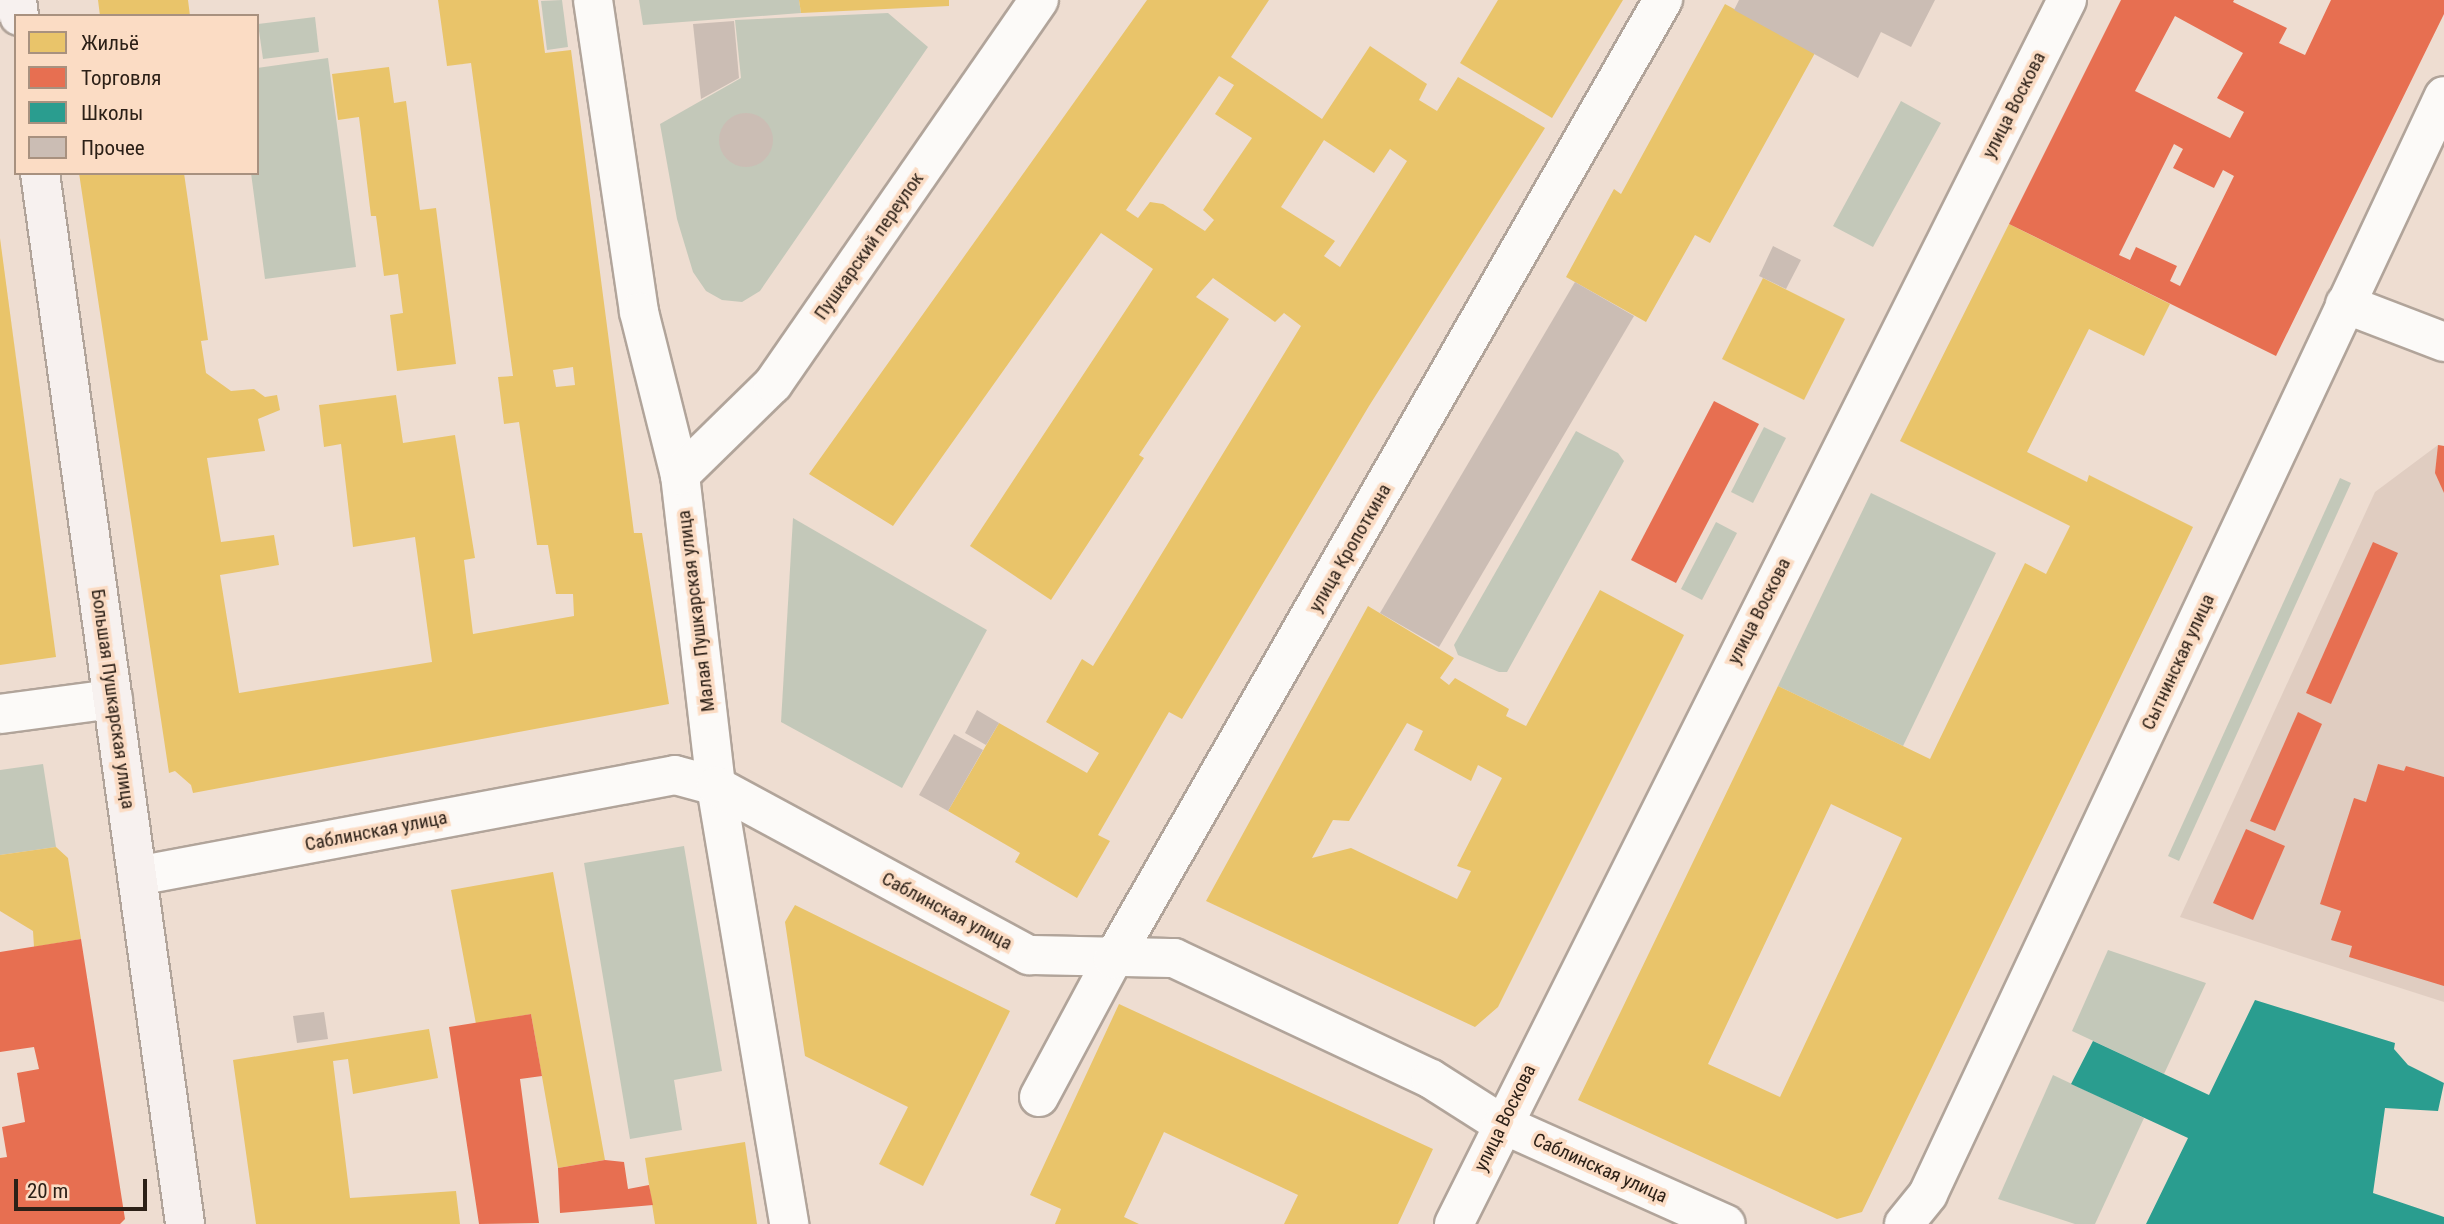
<!DOCTYPE html>
<meta charset="utf-8">
<style>
body{margin:0}
#map{position:relative;width:2444px;height:1224px;overflow:hidden;background:#eeddd1;font-family:"Roboto Condensed",sans-serif}
div>[style]{position:absolute}
.commercial>*{inset:0;background:#e0cdc1}
.green>*{inset:0;background:#c3c8b9}
.homes>*{inset:0;background:#e9c46a}
.shops>*{inset:0;background:#e76f51}
.schools>*{inset:0;background:#2a9d8f}
.building>*{inset:0;background:#cbbdb4}
.round{border-radius:50%}
.roads{filter:drop-shadow(2px 0 #b1a49a) drop-shadow(-2px 0 #b1a49a) drop-shadow(0 2px #b1a49a) drop-shadow(0 -2px #b1a49a)}
.street>*{height:38px;margin:-19px;padding:0 19px;transform-origin:19px;border-radius:19px;background:#fcfaf8}
.secondary>*{height:38px;margin:-19px;padding:0 19px;transform-origin:19px;border-radius:19px;background:#fcfaf8}
.primary>*{height:38px;margin:-19px;padding:0 19px;transform-origin:19px;border-radius:19px;background:#f7f1ef}
span{translate:-50% -50%;white-space:nowrap;text-align:center;line-height:1.15;-webkit-text-stroke:7px #fbdcc4;paint-order:stroke}
.street-label{font-size:19px;color:#2c2017}
.legend{position:absolute;left:14px;top:14px;width:245px;height:161px;box-sizing:border-box;background:#fbdcc4;border:2px solid #a8917f;margin:0;padding:9px 12px;list-style:none;font-size:21px;color:#2c2017}
.legend li{display:flex;align-items:center;gap:14px;height:35px}
.legend b{width:35px;border:2px solid #a8917f}
.scale{position:absolute;left:14px;top:1179px;width:133px;height:32px;box-sizing:border-box;border:4px solid #2c2017;border-top:0;padding-left:9px;font-size:21px;line-height:24px;white-space:nowrap;color:#2c2017;-webkit-text-stroke:5px #fbdcc4;paint-order:stroke}
</style>
<div id="map">
<div class="commercial">
<i style="clip-path:polygon(2438px 445px,2444px 446px,2444px 1002px,2180px 917px,2375px 492px)"></i>
</div>
<div class="green">
<i style="clip-path:polygon(562px 0,568px 47px,547px 50px,541px 1px)"></i>
<i style="clip-path:polygon(639px 0,799px 0,801px 13px,643px 25px)"></i>
<i style="clip-path:polygon(888px 13px,928px 47px,760px 291px,742px 302px,722px 300px,706px 291px,693px 272px,677px 219px,660px 124px,741px 78px,735px 20px)"></i>
<i style="clip-path:polygon(315px 17px,319px 52px,263px 59px,258px 24px)"></i>
<i style="clip-path:polygon(328px 58px,356px 267px,265px 279px,251px 173px,257px 173px,257px 68px)"></i>
<i style="clip-path:polygon(1901px 101px,1941px 123px,1873px 247px,1833px 226px)"></i>
<i style="clip-path:polygon(1764px 427px,1786px 438px,1753px 503px,1731px 492px)"></i>
<i style="clip-path:polygon(1576px 431px,1618px 453px,1624px 461px,1507px 672px,1499px 672px,1458px 655px,1454px 645px)"></i>
<i style="clip-path:polygon(2340px 478px,2351px 483px,2179px 861px,2168px 856px)"></i>
<i style="clip-path:polygon(1871px 493px,1996px 553px,1903px 746px,1778px 686px)"></i>
<i style="clip-path:polygon(793px 518px,987px 630px,902px 788px,781px 722px)"></i>
<i style="clip-path:polygon(1716px 522px,1737px 533px,1702px 600px,1681px 589px)"></i>
<i style="clip-path:polygon(43px 764px,56px 847px,0 855px,0 770px)"></i>
<i style="clip-path:polygon(684px 846px,722px 1071px,674px 1080px,682px 1130px,630px 1139px,584px 863px)"></i>
<i style="clip-path:polygon(2108px 950px,2206px 983px,2164px 1074px,2072px 1031px)"></i>
<i style="clip-path:polygon(2053px 1075px,2144px 1118px,2095px 1224px,2075px 1224px,1998px 1199px)"></i>
</div>
<div class="homes">
<i style="clip-path:polygon(98px 0,188px 0,190px 16px,100px 16px)"></i>
<i style="clip-path:polygon(evenodd,438px 0,538px 0,545px 53px,571px 50px,634px 533px,642px 533px,669px 704px,193px 793px,191px 785px,175px 771px,169px 773px,79px 173px,184px 173px,208px 340px,201px 341px,206px 373px,231px 391px,254px 389px,265px 397px,277px 395px,280px 410px,258px 419px,265px 451px,207px 458px,221px 542px,274px 535px,279px 565px,220px 575px,239px 693px,432px 662px,415px 537px,353px 547px,341px 444px,324px 447px,319px 405px,396px 395px,403px 443px,455px 435px,475px 558px,464px 560px,473px 634px,574px 616px,573px 594px,556px 594px,548px 545px,537px 545px,519px 422px,504px 424px,498px 377px,513px 376px,471px 63px,447px 66px,438px 0,573px 367px,575px 385px,556px 387px,553px 370px,573px 367px)"></i>
<i style="clip-path:polygon(799px 0,949px 0,949px 6px,801px 13px)"></i>
<i style="clip-path:polygon(evenodd,1147px 0,1269px 0,1231px 57px,1322px 119px,1370px 46px,1427px 84px,1419px 100px,1437px 111px,1458px 77px,1545px 128px,1369px 406px,1182px 719px,1169px 712px,1098px 835px,1110px 841px,1077px 898px,1015px 862px,1020px 853px,948px 811px,999px 723px,1087px 773px,1099px 753px,1046px 722px,1082px 659px,1093px 666px,1301px 326px,1284px 313px,1275px 322px,1213px 278px,1196px 297px,1229px 319px,1139px 455px,1144px 458px,1051px 600px,970px 546px,1153px 269px,1101px 233px,893px 526px,809px 474px,1147px 0,1219px 76px,1234px 85px,1215px 114px,1252px 138px,1203px 210px,1214px 220px,1205px 231px,1163px 204px,1150px 202px,1138px 218px,1126px 210px,1219px 76px,1147px 0,1324px 140px,1374px 173px,1390px 149px,1407px 161px,1340px 267px,1324px 256px,1335px 241px,1281px 207px,1324px 140px)"></i>
<i style="clip-path:polygon(1498px 0,1623px 0,1552px 118px,1460px 63px)"></i>
<i style="clip-path:polygon(1725px 4px,1815px 53px,1710px 243px,1695px 235px,1646px 322px,1566px 277px,1614px 189px,1621px 194px)"></i>
<i style="clip-path:polygon(389px 67px,394px 103px,406px 101px,420px 210px,436px 208px,456px 364px,397px 371px,390px 315px,403px 313px,398px 274px,384px 276px,376px 216px,371px 216px,359px 117px,338px 120px,332px 74px)"></i>
<i style="clip-path:polygon(evenodd,2009px 224px,2170px 304px,2144px 356px,2089px 329px,2027px 452px,2087px 482px,2089px 475px,2193px 527px,1862px 1212px,1837px 1219px,1578px 1100px,1778px 686px,1930px 759px,2025px 563px,2046px 574px,2070px 526px,1900px 441px,2009px 224px,1831px 804px,1902px 838px,1780px 1097px,1708px 1064px,1831px 804px)"></i>
<i style="clip-path:polygon(0 238px,56px 657px,0 665px)"></i>
<i style="clip-path:polygon(1763px 278px,1845px 319px,1804px 400px,1722px 359px)"></i>
<i style="clip-path:polygon(evenodd,1600px 590px,1684px 635px,1498px 1007px,1475px 1027px,1206px 901px,1368px 606px,1454px 658px,1440px 678px,1449px 685px,1455px 678px,1509px 709px,1506px 716px,1526px 726px,1600px 590px,1407px 723px,1423px 731px,1414px 750px,1471px 781px,1478px 765px,1502px 778px,1457px 866px,1471px 871px,1457px 899px,1351px 848px,1312px 858px,1333px 820px,1349px 821px,1407px 723px)"></i>
<i style="clip-path:polygon(56px 847px,68px 858px,81px 939px,34px 947px,33px 931px,0 911px,0 855px)"></i>
<i style="clip-path:polygon(553px 872px,605px 1160px,558px 1168px,531px 1014px,476px 1024px,451px 890px)"></i>
<i style="clip-path:polygon(795px 905px,1010px 1011px,923px 1186px,879px 1164px,908px 1107px,805px 1056px,785px 922px)"></i>
<i style="clip-path:polygon(1119px 1004px,1433px 1149px,1398px 1224px,1284px 1224px,1298px 1195px,1164px 1132px,1124px 1217px,1139px 1224px,1055px 1224px,1061px 1209px,1030px 1195px)"></i>
<i style="clip-path:polygon(429px 1029px,438px 1078px,353px 1094px,348px 1059px,333px 1061px,350px 1198px,456px 1191px,460px 1224px,256px 1224px,233px 1060px)"></i>
<i style="clip-path:polygon(745px 1142px,757px 1224px,655px 1224px,645px 1158px)"></i>
</div>
<div class="shops">
<i style="clip-path:polygon(evenodd,2121px 0,2234px 0,2233px 2px,2287px 28px,2279px 43px,2305px 55px,2331px 0,2444px 0,2444px 14px,2276px 356px,2009px 224px,2121px 0,2175px 16px,2243px 53px,2217px 98px,2244px 112px,2230px 138px,2135px 91px,2175px 16px,2121px 0,2174px 144px,2183px 149px,2173px 168px,2214px 188px,2223px 170px,2234px 176px,2180px 286px,2170px 281px,2177px 266px,2136px 247px,2130px 260px,2119px 255px,2174px 144px)"></i>
<i style="clip-path:polygon(1714px 401px,1759px 424px,1676px 583px,1631px 560px)"></i>
<i style="clip-path:polygon(2438px 445px,2444px 446px,2444px 493px,2435px 473px)"></i>
<i style="clip-path:polygon(2373px 542px,2398px 553px,2331px 704px,2306px 693px)"></i>
<i style="clip-path:polygon(2298px 712px,2322px 724px,2275px 831px,2250px 821px)"></i>
<i style="clip-path:polygon(2378px 764px,2404px 771px,2406px 766px,2444px 777px,2444px 986px,2349px 957px,2352px 946px,2331px 940px,2341px 911px,2320px 904px,2354px 798px,2366px 802px)"></i>
<i style="clip-path:polygon(2246px 829px,2285px 846px,2253px 920px,2213px 903px)"></i>
<i style="clip-path:polygon(81px 939px,125px 1219px,120px 1224px,0 1224px,0 1158px,7px 1157px,2px 1127px,25px 1122px,17px 1073px,39px 1069px,34px 1047px,0 1052px,0 952px)"></i>
<i style="clip-path:polygon(531px 1014px,542px 1076px,520px 1079px,539px 1223px,479px 1224px,449px 1027px)"></i>
<i style="clip-path:polygon(605px 1160px,624px 1162px,628px 1189px,649px 1185px,653px 1205px,560px 1213px,558px 1168px)"></i>
</div>
<div class="schools">
<i style="clip-path:polygon(2255px 1000px,2395px 1043px,2394px 1049px,2408px 1065px,2444px 1083px,2438px 1111px,2385px 1108px,2373px 1193px,2444px 1217px,2444px 1224px,2146px 1224px,2188px 1138px,2071px 1084px,2093px 1041px,2209px 1095px)"></i>
</div>
<div class="building">
<i style="clip-path:polygon(1739px 0,1935px 0,1911px 47px,1881px 32px,1858px 78px,1734px 10px)"></i>
<i style="clip-path:polygon(734px 21px,739px 78px,701px 99px,693px 24px)"></i>
<i class="round" style="left:719px;top:113px;width:54px;height:54px"></i>
<i style="clip-path:polygon(1773px 246px,1801px 260px,1786px 289px,1759px 276px)"></i>
<i style="clip-path:polygon(1575px 282px,1634px 316px,1439px 647px,1380px 613px)"></i>
<i style="clip-path:polygon(977px 710px,999px 723px,986px 745px,965px 733px)"></i>
<i style="clip-path:polygon(954px 734px,983px 750px,948px 811px,919px 795px)"></i>
<i style="clip-path:polygon(324px 1012px,328px 1039px,297px 1043px,293px 1016px)"></i>
</div>
<div class="roads">
<div class="street">
<i style="left:593px;top:0;width:315px;rotate:81.6deg"></i>
<i style="left:639px;top:312px;width:168px;rotate:75.9deg"></i>
<i style="left:680px;top:475px;width:313px;rotate:83.4deg"></i>
<i style="left:716px;top:786px;width:444px;rotate:80.5deg"></i>
<i style="left:2345px;top:304px;width:106px;rotate:21deg"></i>
<i style="left:680px;top:475px;width:130px;rotate:-44.4deg"></i>
<i style="left:773px;top:384px;width:467px;rotate:-55.3deg"></i>
<i style="left:0;top:714px;width:114px;rotate:-7.6deg"></i>
<i style="left:137px;top:876px;width:547px;rotate:-10.63deg"></i>
<i style="left:675px;top:775px;width:42px;rotate:15deg"></i>
<i style="left:716px;top:786px;width:356px;rotate:28.4deg"></i>
<i style="left:1029px;top:955px;width:145px;rotate:1.2deg"></i>
<i style="left:1174px;top:958px;width:284px;rotate:25.2deg"></i>
<i style="left:1431px;top:1079px;width:84px;rotate:32.4deg"></i>
<i style="left:1502px;top:1124px;width:245px;rotate:24.1deg"></i>
<i style="left:1039px;top:1097px;width:157px;rotate:-61.8deg"></i>
<i style="left:1113px;top:959px;width:1106px;rotate:-60.17deg"></i>
<i style="left:1904px;top:1224px;width:38px;rotate:-51deg"></i>
<i style="left:1928px;top:1194px;width:1213px;rotate:-64.83deg"></i>
</div>
<div class="secondary">
<i style="left:1454px;top:1224px;width:1369px;rotate:-63.4deg"></i>
</div>
<div class="primary">
<i style="left:17px;top:0;width:16px;rotate:83deg"></i>
<i style="left:40px;top:173px;width:1061px;rotate:82.14deg"></i>
</div>
</div>
<div class="street-label">
<span style="left:2014px;top:105px;rotate:-63deg">улица Воскова</span>
<span style="left:869px;top:246px;rotate:-55deg">Пушкарский переулок</span>
<span style="left:1350px;top:548px;rotate:-60deg">улица Кропоткина</span>
<span style="left:696px;top:611px;rotate:-97deg">Малая Пушкарская улица</span>
<span style="left:1759px;top:611px;rotate:-63deg">улица Воскова</span>
<span style="left:2178px;top:662px;rotate:-65deg">Сытнинская улица</span>
<span style="left:113px;top:699px;rotate:82deg">Большая Пушкарская улица</span>
<span style="left:376px;top:831px;rotate:-11deg">Саблинская улица</span>
<span style="left:947px;top:911px;rotate:28deg">Саблинская улица</span>
<span style="left:1505px;top:1118px;rotate:-64deg">улица Воскова</span>
<span style="left:1600px;top:1168px;rotate:24deg">Саблинская улица</span>
</div>
<ul class="legend">
<li><b style="height:19px;background:#e9c46a"></b>Жильё</li>
<li><b style="height:19px;background:#e76f51"></b>Торговля</li>
<li><b style="height:19px;background:#2a9d8f"></b>Школы</li>
<li><b style="height:19px;background:#cbbdb4"></b>Прочее</li>
</ul>
<div class="scale">20 m</div>
</div>
